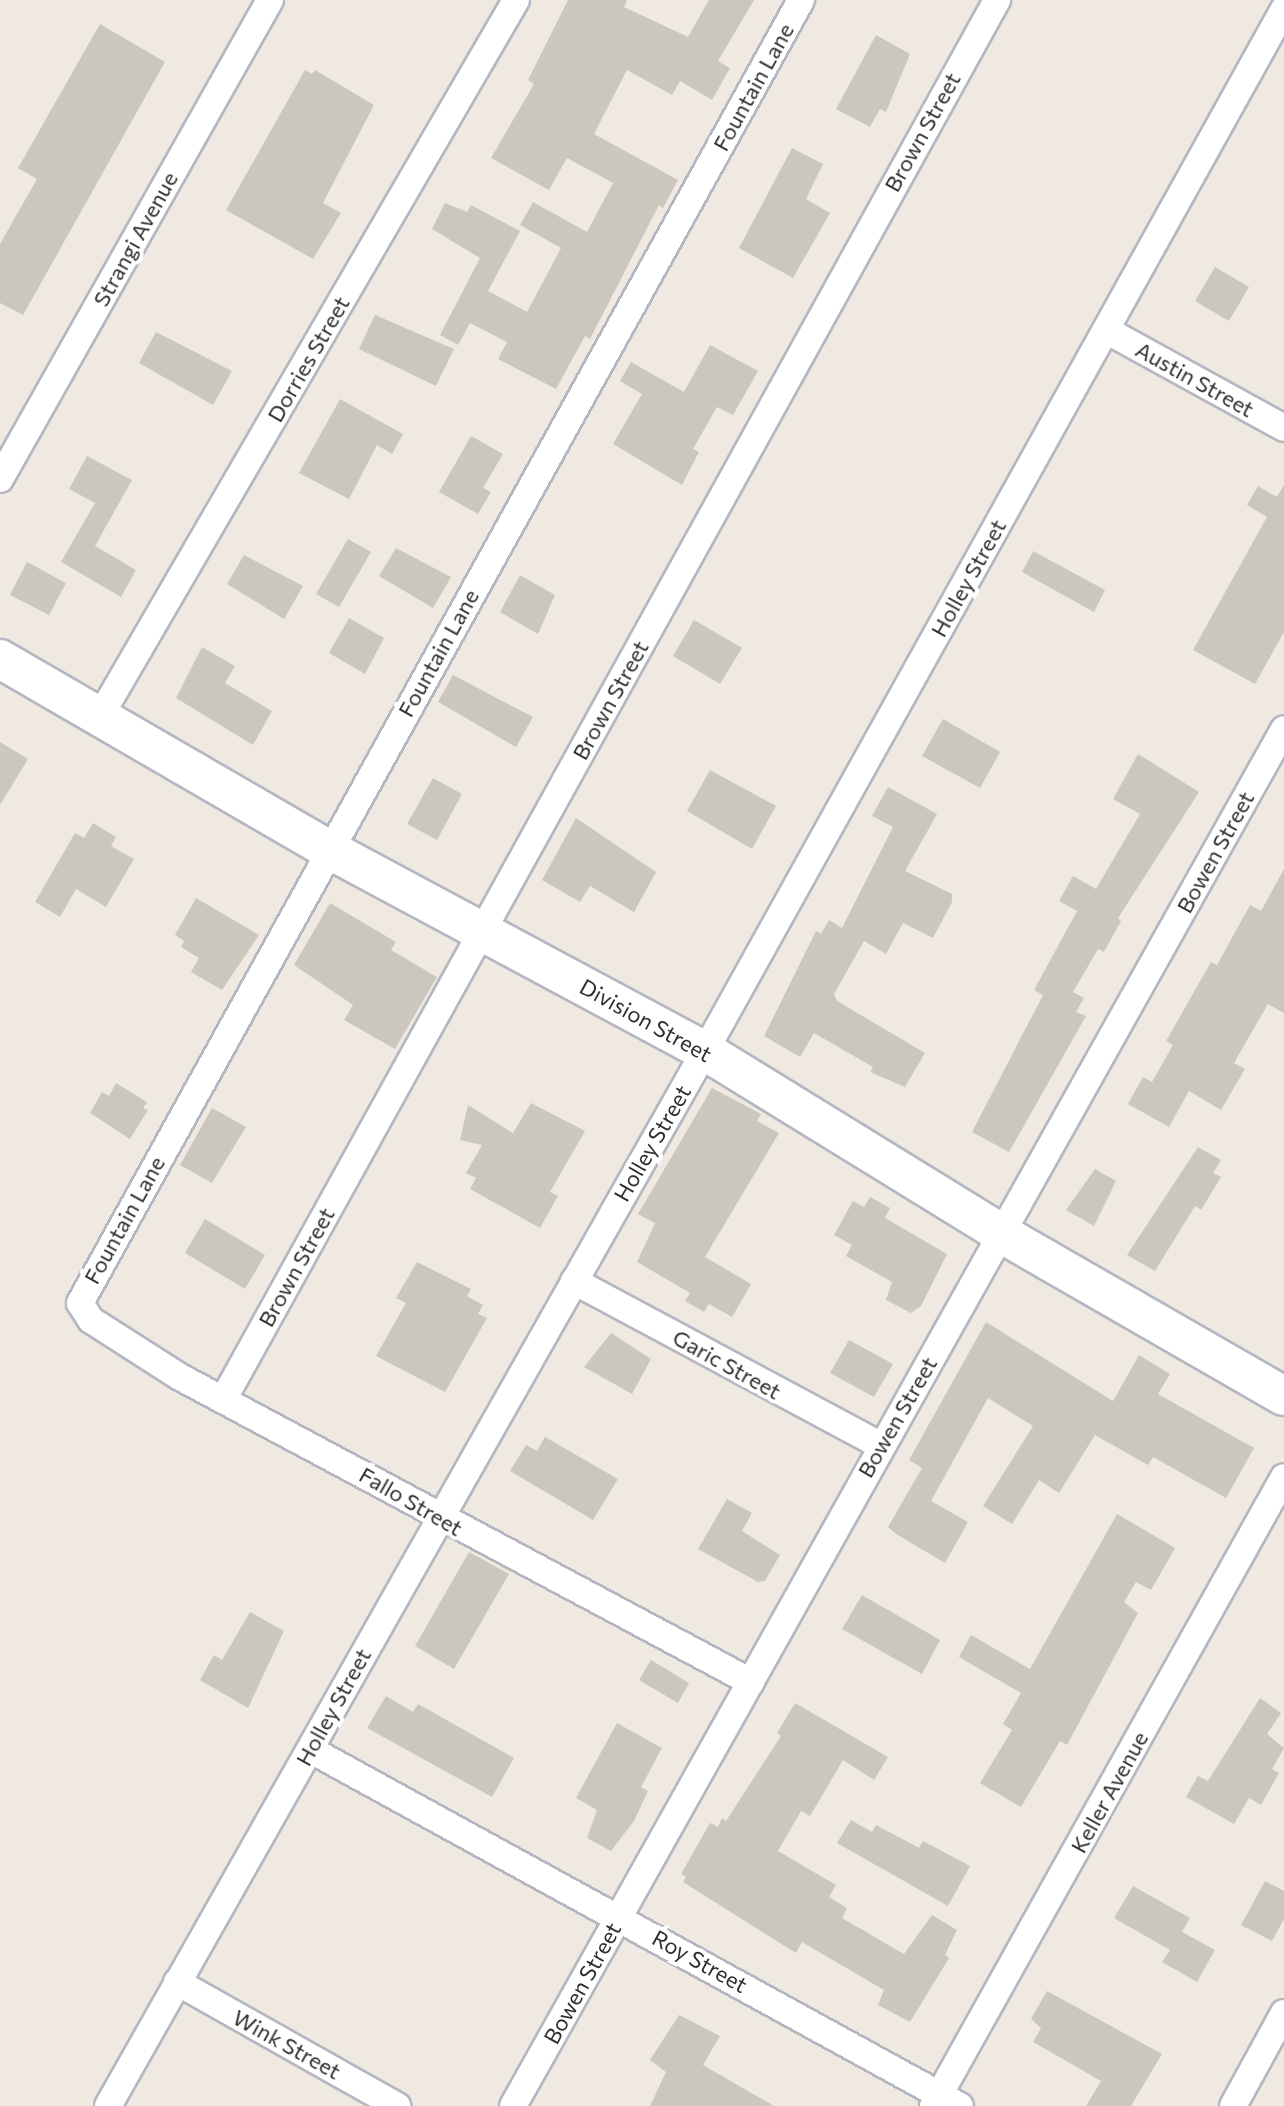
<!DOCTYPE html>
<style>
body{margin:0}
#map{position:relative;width:1284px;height:2106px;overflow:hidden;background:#efe9e1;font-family:Commissioner,sans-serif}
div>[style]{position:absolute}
.building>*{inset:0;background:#cbc7bf}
.roads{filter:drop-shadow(2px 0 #b4b7c1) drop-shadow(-2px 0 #b4b7c1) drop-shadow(0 2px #b4b7c1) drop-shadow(0 -2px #b4b7c1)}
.minor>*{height:26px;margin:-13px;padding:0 13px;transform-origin:13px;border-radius:13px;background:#fff}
.secondary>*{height:38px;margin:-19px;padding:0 19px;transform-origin:19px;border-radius:19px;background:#fff}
span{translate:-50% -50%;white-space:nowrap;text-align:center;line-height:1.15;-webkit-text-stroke:8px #fff;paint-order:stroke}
.street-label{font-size:22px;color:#2e2e2e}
</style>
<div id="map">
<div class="building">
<i style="clip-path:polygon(568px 0,627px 0,624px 7px,688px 37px,709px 0,754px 0,718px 61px,730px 68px,712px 100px,680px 81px,672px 95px,627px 70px,594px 134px,678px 180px,663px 208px,659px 205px,590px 339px,585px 336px,556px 389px,498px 359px,507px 342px,470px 323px,458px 345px,440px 335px,480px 258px,432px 229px,445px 203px,467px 212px,471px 205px,520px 231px,488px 291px,527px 312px,561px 248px,520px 225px,533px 202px,587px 232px,613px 183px,567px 158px,549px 190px,491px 158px,534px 84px,528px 80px)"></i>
<i style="clip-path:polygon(100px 24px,165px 62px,23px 315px,0 303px,0 244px,37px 179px,18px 168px)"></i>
<i style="clip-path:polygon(876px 35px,910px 54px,886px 112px,880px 109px,870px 127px,836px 109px)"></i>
<i style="clip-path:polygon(305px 70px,312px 74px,315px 70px,374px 105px,323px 203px,341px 213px,313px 259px,226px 210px)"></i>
<i style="clip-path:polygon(792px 148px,823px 164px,806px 199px,830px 213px,793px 278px,739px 248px)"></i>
<i style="clip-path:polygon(1215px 267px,1249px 287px,1229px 321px,1195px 301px)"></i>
<i style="clip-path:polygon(375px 315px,454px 349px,436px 386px,359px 349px)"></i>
<i style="clip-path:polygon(156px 332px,232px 371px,213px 405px,139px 363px)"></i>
<i style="clip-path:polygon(710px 345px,758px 371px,733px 415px,717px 407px,693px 449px,699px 452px,682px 485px,613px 444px,642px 394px,620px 381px,631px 362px,684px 392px)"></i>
<i style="clip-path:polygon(340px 399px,403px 434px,392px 454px,377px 445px,349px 499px,299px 473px)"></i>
<i style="clip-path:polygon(471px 436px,503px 454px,483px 488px,491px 492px,478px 514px,439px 492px)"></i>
<i style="clip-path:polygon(87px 456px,132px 480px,95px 546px,136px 570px,121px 597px,61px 562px,95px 503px,69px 489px)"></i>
<i style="clip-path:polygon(1284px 485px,1284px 632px,1255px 684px,1193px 650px,1267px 517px,1247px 505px,1258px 486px,1277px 497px)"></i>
<i style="clip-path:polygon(348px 539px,371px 552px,339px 607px,316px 594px)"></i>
<i style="clip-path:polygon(396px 548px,451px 577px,433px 608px,379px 576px)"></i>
<i style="clip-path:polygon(1033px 551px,1105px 590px,1094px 612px,1022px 572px)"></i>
<i style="clip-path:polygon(244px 555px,303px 586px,284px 619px,227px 584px)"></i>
<i style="clip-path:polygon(27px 562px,66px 583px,49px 615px,10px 595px)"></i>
<i style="clip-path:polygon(520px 575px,555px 595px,538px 634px,500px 612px)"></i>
<i style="clip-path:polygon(349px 618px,384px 638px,365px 674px,329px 653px)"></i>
<i style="clip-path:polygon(694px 620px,742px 648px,720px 684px,673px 656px)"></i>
<i style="clip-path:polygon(202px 647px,235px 666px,225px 683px,272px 711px,253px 745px,176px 698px)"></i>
<i style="clip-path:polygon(453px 675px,533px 717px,516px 747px,438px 702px)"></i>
<i style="clip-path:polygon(943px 719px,1000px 752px,980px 788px,922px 756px)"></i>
<i style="clip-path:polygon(0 742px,28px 759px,0 805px)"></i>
<i style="clip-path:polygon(1138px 754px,1199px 792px,1118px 918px,1121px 921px,1104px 952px,1098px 949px,1073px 992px,1084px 998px,1076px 1012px,1086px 1016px,1009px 1152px,972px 1132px,1043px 995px,1034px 990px,1077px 911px,1059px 901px,1073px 876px,1096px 889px,1140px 814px,1113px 799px)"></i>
<i style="clip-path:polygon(710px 770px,776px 806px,752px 849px,687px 811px)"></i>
<i style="clip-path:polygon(433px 778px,462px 794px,437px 840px,407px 824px)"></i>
<i style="clip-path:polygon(888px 787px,937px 814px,905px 871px,952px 894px,952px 902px,933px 938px,903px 923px,886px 954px,864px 941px,834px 994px,837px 1001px,925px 1053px,905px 1087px,870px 1072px,873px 1067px,814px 1033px,800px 1057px,764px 1036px,816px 931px,821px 934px,829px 920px,842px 928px,893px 827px,872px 816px)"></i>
<i style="clip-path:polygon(576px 818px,656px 872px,634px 912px,590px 886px,580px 902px,542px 880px)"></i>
<i style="clip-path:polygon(93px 823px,116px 837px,111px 846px,134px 859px,106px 907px,76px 889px,60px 917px,35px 902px,75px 833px,84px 838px)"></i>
<i style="clip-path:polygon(1284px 869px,1284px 1013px,1268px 1004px,1234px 1063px,1245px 1069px,1221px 1110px,1189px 1091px,1169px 1127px,1128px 1104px,1143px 1077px,1152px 1082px,1173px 1045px,1166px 1041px,1211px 962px,1217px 965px,1250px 905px,1261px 911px)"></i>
<i style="clip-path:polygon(196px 898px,259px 935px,222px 990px,191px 972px,199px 958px,181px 947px,184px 941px,175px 935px)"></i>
<i style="clip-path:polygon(330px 903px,396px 942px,391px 950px,437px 977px,395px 1049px,344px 1020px,353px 1005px,294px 965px)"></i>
<i style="clip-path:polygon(116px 1083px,147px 1102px,143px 1108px,148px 1110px,130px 1139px,90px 1113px,102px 1092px,109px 1096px)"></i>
<i style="clip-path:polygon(712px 1088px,761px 1114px,757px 1121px,779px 1133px,705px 1257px,751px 1284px,732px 1317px,709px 1304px,704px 1312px,685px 1301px,690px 1293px,637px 1262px,655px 1223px,638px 1214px)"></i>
<i style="clip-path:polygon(531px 1103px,585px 1131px,550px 1192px,558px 1196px,540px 1228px,470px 1189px,476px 1178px,466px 1173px,482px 1145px,460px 1140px,468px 1105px,513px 1133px)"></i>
<i style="clip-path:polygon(212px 1108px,246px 1127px,212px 1183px,180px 1165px)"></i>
<i style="clip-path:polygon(1198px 1147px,1221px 1160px,1213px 1173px,1221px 1177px,1201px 1210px,1195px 1206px,1155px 1271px,1127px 1255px)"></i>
<i style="clip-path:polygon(1095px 1169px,1116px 1181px,1094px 1226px,1066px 1210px)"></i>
<i style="clip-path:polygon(870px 1197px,890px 1208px,885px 1218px,947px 1254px,921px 1306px,911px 1313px,886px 1300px,892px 1282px,846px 1256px,852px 1245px,834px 1235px,853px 1201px,864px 1207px)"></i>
<i style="clip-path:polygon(205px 1219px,265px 1255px,245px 1289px,185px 1253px)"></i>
<i style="clip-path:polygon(417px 1262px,471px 1289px,467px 1296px,483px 1305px,478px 1314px,487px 1318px,445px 1392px,376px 1356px,406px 1303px,396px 1298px)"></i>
<i style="clip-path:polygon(986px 1322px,1113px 1401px,1139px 1355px,1170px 1374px,1158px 1394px,1254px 1448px,1226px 1498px,1153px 1457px,1148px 1465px,1095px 1435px,1059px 1493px,1039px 1480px,1012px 1524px,983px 1506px,1033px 1426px,988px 1398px,931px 1501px,968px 1522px,945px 1563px,896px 1534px,888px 1527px,922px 1468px,909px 1460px)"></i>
<i style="clip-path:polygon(611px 1333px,651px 1359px,632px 1394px,584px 1367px)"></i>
<i style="clip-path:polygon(849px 1340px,893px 1364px,874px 1397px,830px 1373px)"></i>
<i style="clip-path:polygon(545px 1437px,618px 1479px,593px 1520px,510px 1471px,526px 1445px,537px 1451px)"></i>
<i style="clip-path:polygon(727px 1499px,752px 1513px,742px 1531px,780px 1555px,765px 1581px,758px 1582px,698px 1549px)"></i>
<i style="clip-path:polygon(1117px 1514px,1175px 1548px,1151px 1590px,1136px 1582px,1124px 1602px,1138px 1613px,1067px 1745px,1060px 1741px,1021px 1807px,980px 1783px,1012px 1730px,1003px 1724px,1021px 1693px,959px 1657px,971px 1635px,1030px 1669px)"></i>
<i style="clip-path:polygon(469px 1552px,509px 1574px,454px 1669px,415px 1646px)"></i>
<i style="clip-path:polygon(862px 1595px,940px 1640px,922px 1674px,842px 1629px)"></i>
<i style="clip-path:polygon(250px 1612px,284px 1631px,248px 1708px,200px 1680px,214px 1655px,222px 1660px)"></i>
<i style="clip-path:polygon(651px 1660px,689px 1683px,678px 1703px,639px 1680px)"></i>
<i style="clip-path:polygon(386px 1696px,413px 1712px,418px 1704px,514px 1758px,492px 1797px,367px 1728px)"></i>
<i style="clip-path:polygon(1260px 1698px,1281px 1713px,1267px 1734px,1284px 1748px,1272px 1769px,1279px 1773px,1261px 1805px,1249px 1798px,1234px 1824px,1186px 1797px,1198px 1776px,1208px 1781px)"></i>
<i style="clip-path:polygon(795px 1703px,888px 1757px,874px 1780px,843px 1760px,810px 1816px,801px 1811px,778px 1851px,836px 1885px,829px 1897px,847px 1908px,842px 1918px,904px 1954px,932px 1915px,957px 1930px,945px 1955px,949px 1958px,910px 2022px,878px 2005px,884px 1990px,802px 1942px,796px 1953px,683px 1882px,686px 1877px,681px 1874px,710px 1823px,718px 1827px,722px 1818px,726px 1821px,781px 1736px,777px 1733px)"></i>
<i style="clip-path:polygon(617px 1723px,662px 1748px,641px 1787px,648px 1791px,634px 1821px,611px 1851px,587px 1838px,597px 1810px,576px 1798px)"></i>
<i style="clip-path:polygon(851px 1820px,872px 1832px,876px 1825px,919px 1848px,923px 1841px,970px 1866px,948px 1906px,837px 1843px)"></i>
<i style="clip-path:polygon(1265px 1881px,1284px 1891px,1284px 1919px,1272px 1941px,1241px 1925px)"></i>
<i style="clip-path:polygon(1133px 1886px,1190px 1918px,1182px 1932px,1215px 1950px,1197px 1982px,1162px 1962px,1170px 1950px,1114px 1918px)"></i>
<i style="clip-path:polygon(1047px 1991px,1162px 2054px,1131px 2106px,1086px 2106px,1101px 2081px,1033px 2042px,1041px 2028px,1031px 2019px)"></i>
<i style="clip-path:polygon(679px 2015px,720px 2036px,703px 2065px,774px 2106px,650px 2106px,666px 2072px,650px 2060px)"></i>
</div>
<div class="roads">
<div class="minor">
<i style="left:1106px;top:330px;width:203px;rotate:28.8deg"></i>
<i style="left:0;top:479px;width:550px;rotate:-60.59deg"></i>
<i style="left:99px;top:718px;width:830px;rotate:-59.85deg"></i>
<i style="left:574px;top:1281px;width:347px;rotate:28.2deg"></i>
<i style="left:223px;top:1400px;width:1600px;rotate:-61.06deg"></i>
<i style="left:751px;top:1682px;width:647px;rotate:-151.89deg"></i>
<i style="left:180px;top:1377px;width:106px;rotate:-147.4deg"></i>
<i style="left:91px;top:1320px;width:20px;rotate:-123deg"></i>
<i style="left:80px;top:1303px;width:1489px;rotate:-61.04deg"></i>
<i style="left:311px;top:1750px;width:740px;rotate:28.75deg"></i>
<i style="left:177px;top:1982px;width:253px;rotate:29.4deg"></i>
<i style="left:108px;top:2106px;width:1212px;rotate:-60.5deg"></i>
<i style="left:705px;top:1051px;width:1192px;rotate:-60.94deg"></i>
<i style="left:513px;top:2106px;width:1578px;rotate:-60.75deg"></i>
<i style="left:933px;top:2106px;width:720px;rotate:-60.84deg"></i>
<i style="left:1233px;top:2106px;width:106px;rotate:-61.3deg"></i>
</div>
<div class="secondary">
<i style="left:0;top:659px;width:379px;rotate:30.1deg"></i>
<i style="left:328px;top:849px;width:428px;rotate:28.2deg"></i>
<i style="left:705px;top:1051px;width:349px;rotate:31.6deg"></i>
<i style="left:1002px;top:1234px;width:325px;rotate:29.9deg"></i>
</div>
</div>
<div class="street-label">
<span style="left:753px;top:87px;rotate:-61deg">Fountain Lane</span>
<span style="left:922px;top:132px;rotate:-61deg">Brown Street</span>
<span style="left:135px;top:239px;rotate:-61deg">Strangi Avenue</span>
<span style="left:308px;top:359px;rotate:-60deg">Dorries Street</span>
<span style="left:1195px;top:379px;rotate:29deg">Austin Street</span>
<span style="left:968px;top:578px;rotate:-61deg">Holley Street</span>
<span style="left:438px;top:653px;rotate:-61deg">Fountain Lane</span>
<span style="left:610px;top:700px;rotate:-61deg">Brown Street</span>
<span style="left:1215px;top:852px;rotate:-61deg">Bowen Street</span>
<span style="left:646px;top:1020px;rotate:29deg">Division Street</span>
<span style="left:652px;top:1143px;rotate:-60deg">Holley Street</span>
<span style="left:124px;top:1220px;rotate:-61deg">Fountain Lane</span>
<span style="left:296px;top:1267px;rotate:-61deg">Brown Street</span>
<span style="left:727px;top:1364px;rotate:29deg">Garic Street</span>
<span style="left:897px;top:1417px;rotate:-60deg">Bowen Street</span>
<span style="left:411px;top:1501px;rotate:30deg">Fallo Street</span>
<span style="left:333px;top:1707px;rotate:-61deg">Holley Street</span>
<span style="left:1109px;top:1792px;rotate:-61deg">Keller Avenue</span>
<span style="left:700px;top:1961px;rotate:29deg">Roy Street</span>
<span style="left:582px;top:1983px;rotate:-61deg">Bowen Street</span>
<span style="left:287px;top:2044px;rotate:29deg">Wink Street</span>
</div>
</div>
